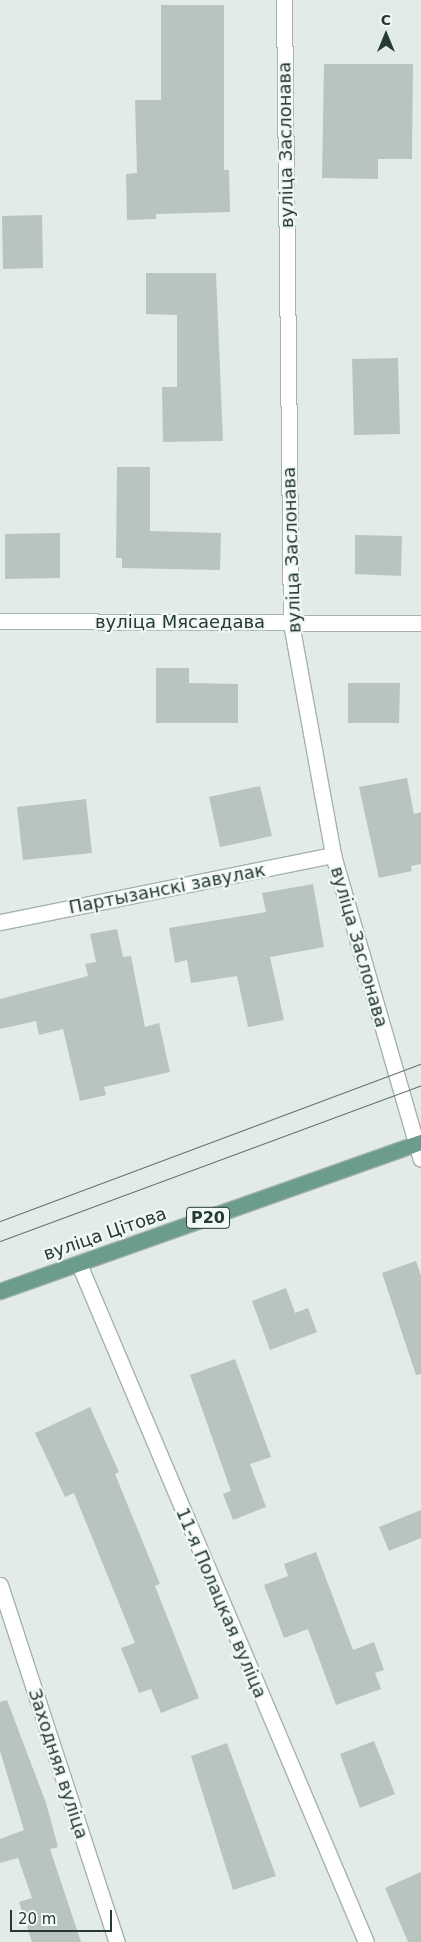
<!DOCTYPE html>
<meta charset="utf-8">
<style>
body{margin:0}
#map{position:relative;width:421px;height:1942px;overflow:hidden;background:#e2ebe7;font-family:"DejaVu Sans",sans-serif}
div>[style]{position:absolute}
.building>*{inset:0;background:#b8c5bf}
.roads{filter:drop-shadow(1px 0 #a5b2ad) drop-shadow(-1px 0 #a5b2ad) drop-shadow(0 1px #a5b2ad) drop-shadow(0 -1px #a5b2ad)}
.minor>*{height:15px;margin:-7.5px;padding:0 7.5px;transform-origin:7.5px;border-radius:7.5px;background:#fff}
.major>*{height:15px;margin:-7.5px;padding:0 7.5px;transform-origin:7.5px;border-radius:7.5px;background:#6b9c8e}
.tram>*{height:1px;margin:-0.5px;padding:0 0.5px;transform-origin:0.5px;border-radius:0.5px;background:#5e766f}
span{translate:-50% -50%;white-space:nowrap;text-align:center;line-height:1.15;-webkit-text-stroke:4.5px #f2f8f5;paint-order:stroke}
.shield-label span{padding:1px 4px;background:#f2f8f5;border:1px solid;border-radius:4px;-webkit-text-stroke-width:0}
.shield-label{font-size:16px;color:#243a33;font-weight:700}
.street-label{font-size:18px;color:#243a33}
.north{position:absolute;left:361px;top:10px;width:50px;height:50px;-webkit-text-stroke:4px #f2f8f5;paint-order:stroke;rotate:0deg;font-size:14px;font-weight:700;line-height:20px;text-align:center;color:#243a33}
.north::after{content:'';display:block;margin:auto;width:18px;height:22px;background:#243a33;clip-path:polygon(50% 0,100% 100%,50% 72%,0 100%)}
.scale{position:absolute;left:10px;top:1910px;width:102px;height:22px;box-sizing:border-box;border:2px solid #243a33;border-top:0;padding-left:6px;font-size:15px;line-height:18px;white-space:nowrap;color:#243a33;-webkit-text-stroke:4px #f2f8f5;paint-order:stroke}
</style>
<div id="map">
<div class="building">
<i style="clip-path:polygon(161px 5px,224px 5px,224px 170px,229px 170px,230px 212px,156px 214px,156px 219px,127px 220px,126px 174px,137px 173px,135px 100px,161px 100px)"></i>
<i style="clip-path:polygon(324px 64px,413px 64px,412px 159px,378px 159px,378px 179px,322px 178px)"></i>
<i style="clip-path:polygon(42px 215px,43px 268px,3px 269px,2px 216px)"></i>
<i style="clip-path:polygon(146px 273px,216px 273px,223px 441px,163px 442px,162px 387px,177px 387px,177px 315px,146px 314px)"></i>
<i style="clip-path:polygon(398px 358px,400px 434px,354px 435px,352px 359px)"></i>
<i style="clip-path:polygon(117px 467px,150px 467px,150px 531px,221px 533px,220px 570px,122px 568px,122px 558px,116px 558px)"></i>
<i style="clip-path:polygon(60px 533px,60px 578px,5px 579px,5px 534px)"></i>
<i style="clip-path:polygon(355px 535px,402px 536px,401px 576px,355px 574px)"></i>
<i style="clip-path:polygon(156px 668px,189px 668px,189px 683px,238px 684px,238px 723px,156px 723px)"></i>
<i style="clip-path:polygon(348px 683px,400px 683px,399px 723px,348px 723px)"></i>
<i style="clip-path:polygon(407px 778px,414px 814px,421px 812px,421px 864px,411px 866px,412px 871px,379px 878px,359px 787px)"></i>
<i style="clip-path:polygon(260px 786px,272px 836px,220px 847px,209px 797px)"></i>
<i style="clip-path:polygon(86px 799px,92px 853px,23px 860px,17px 807px)"></i>
<i style="clip-path:polygon(313px 884px,324px 947px,270px 957px,284px 1020px,248px 1027px,237px 976px,191px 983px,187px 960px,175px 963px,169px 928px,266px 912px,262px 893px)"></i>
<i style="clip-path:polygon(117px 929px,123px 957px,131px 956px,145px 1027px,159px 1023px,170px 1072px,104px 1087px,106px 1095px,80px 1101px,63px 1029px,39px 1035px,36px 1021px,0 1029px,0 999px,88px 976px,85px 964px,96px 962px,90px 934px)"></i>
<i style="clip-path:polygon(416px 1261px,421px 1276px,421px 1374px,416px 1375px,382px 1273px)"></i>
<i style="clip-path:polygon(286px 1288px,295px 1313px,308px 1308px,317px 1332px,270px 1350px,252px 1301px)"></i>
<i style="clip-path:polygon(235px 1359px,271px 1457px,250px 1464px,266px 1507px,233px 1520px,223px 1494px,231px 1491px,190px 1375px)"></i>
<i style="clip-path:polygon(90px 1407px,119px 1472px,115px 1474px,160px 1584px,155px 1586px,199px 1698px,161px 1713px,151px 1689px,139px 1693px,121px 1648px,135px 1643px,74px 1493px,65px 1497px,35px 1433px)"></i>
<i style="clip-path:polygon(421px 1510px,421px 1538px,389px 1551px,379px 1527px)"></i>
<i style="clip-path:polygon(316px 1552px,353px 1650px,374px 1642px,384px 1670px,375px 1673px,381px 1689px,336px 1705px,308px 1629px,284px 1638px,264px 1585px,288px 1576px,284px 1564px)"></i>
<i style="clip-path:polygon(7px 1700px,46px 1803px,58px 1847px,50px 1849px,81px 1942px,32px 1942px,19px 1902px,32px 1898px,18px 1858px,0 1863px,0 1839px,24px 1830px,0 1751px,0 1702px)"></i>
<i style="clip-path:polygon(374px 1741px,395px 1794px,360px 1808px,340px 1754px)"></i>
<i style="clip-path:polygon(227px 1743px,276px 1876px,233px 1890px,191px 1756px)"></i>
<i style="clip-path:polygon(421px 1872px,421px 1942px,408px 1942px,385px 1888px)"></i>
</div>
<div class="roads">
<div class="minor">
<i style="left:284px;top:0;width:623px;rotate:89.36deg"></i>
<i style="left:291px;top:623px;width:236px;rotate:79.7deg"></i>
<i style="left:333px;top:855px;width:316px;rotate:73.9deg"></i>
<i style="left:0;top:621px;width:421px;rotate:0.3deg"></i>
<i style="left:0;top:922px;width:340px;rotate:-11.4deg"></i>
<i style="left:79px;top:1264px;width:736px;rotate:67.06deg"></i>
<i style="left:0;top:1585px;width:376px;rotate:71.9deg"></i>
</div>
<div class="major">
<i style="left:0;top:1291px;width:447px;rotate:-19.5deg"></i>
</div>
</div>
<div class="tram">
<i style="left:0;top:1221px;width:449px;rotate:-20.5deg"></i>
<i style="left:0;top:1241px;width:449px;rotate:-20.3deg"></i>
</div>
<div class="shield-label">
<span style="left:208px;top:1218px">Р20</span>
</div>
<div class="street-label">
<span style="left:286px;top:145px;rotate:-91deg">вуліца Заслонава</span>
<span style="left:292px;top:550px;rotate:-92deg">вуліца Заслонава</span>
<span style="left:180px;top:622px">вуліца Мясаедава</span>
<span style="left:167px;top:889px;rotate:-11deg">Партызанскі завулак</span>
<span style="left:359px;top:947px;rotate:74deg">вуліца Заслонава</span>
<span style="left:105px;top:1234px;rotate:-19deg">вуліца Цітова</span>
<span style="left:221px;top:1603px;rotate:67deg">11-я Полацкая вуліца</span>
<span style="left:58px;top:1764px;rotate:72deg">Заходняя вуліца</span>
</div>
<div class="north">С</div>
<div class="scale">20 m</div>
</div>
